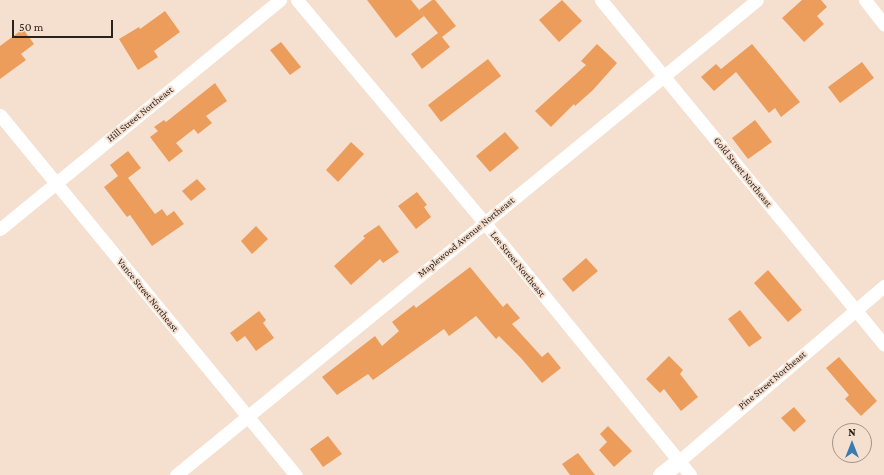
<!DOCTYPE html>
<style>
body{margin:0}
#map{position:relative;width:884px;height:475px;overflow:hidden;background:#f5dfcf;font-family:"Crimson Pro",serif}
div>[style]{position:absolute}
.building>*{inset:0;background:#ec9d5b}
.minor>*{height:13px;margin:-6.5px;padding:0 6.5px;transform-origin:6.5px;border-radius:6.5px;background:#fff}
.tertiary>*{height:17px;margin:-8.5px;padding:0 8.5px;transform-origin:8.5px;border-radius:8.5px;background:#fff}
span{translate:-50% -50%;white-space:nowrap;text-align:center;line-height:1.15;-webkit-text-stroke:3.5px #f5dfcf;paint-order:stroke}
.street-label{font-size:10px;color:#2a221c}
.north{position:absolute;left:832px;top:423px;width:40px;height:40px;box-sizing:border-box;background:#f5dfcf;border:1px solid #a49387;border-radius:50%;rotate:0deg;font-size:11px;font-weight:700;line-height:16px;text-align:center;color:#2a221c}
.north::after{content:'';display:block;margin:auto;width:14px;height:18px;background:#377cb2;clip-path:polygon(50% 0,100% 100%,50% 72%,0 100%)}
.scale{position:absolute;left:12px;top:20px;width:101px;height:18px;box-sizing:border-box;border:2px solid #2a221c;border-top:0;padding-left:5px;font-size:12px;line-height:14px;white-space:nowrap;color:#2a221c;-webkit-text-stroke:3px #f5dfcf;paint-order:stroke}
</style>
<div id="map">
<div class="building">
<i style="clip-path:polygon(367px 0,411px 0,424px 16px,396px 38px)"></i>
<i style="clip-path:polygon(432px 0,435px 0,456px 26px,442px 37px,450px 47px,422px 69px,411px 54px,438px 33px,419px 10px)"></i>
<i style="clip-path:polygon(562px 0,582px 21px,559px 42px,539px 20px)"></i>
<i style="clip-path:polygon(802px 0,821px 0,827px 7px,817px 16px,824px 24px,804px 42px,782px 18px)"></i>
<i style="clip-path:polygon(165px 11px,180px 32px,154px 51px,158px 57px,138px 70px,119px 39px,139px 27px,140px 29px)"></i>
<i style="clip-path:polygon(23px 29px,34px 44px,21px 54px,26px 60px,0 79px,0 46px)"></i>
<i style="clip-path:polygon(281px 42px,301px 67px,290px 75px,270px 50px)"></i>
<i style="clip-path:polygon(597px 44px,617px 63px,593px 90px,575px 106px,574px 104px,551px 127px,535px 111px,586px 65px,581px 61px)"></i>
<i style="clip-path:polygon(752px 44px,800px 102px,781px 117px,775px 108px,769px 113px,736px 72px,714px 91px,701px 77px,716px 64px,721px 69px)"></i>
<i style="clip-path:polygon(488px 59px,501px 76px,441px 122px,428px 105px)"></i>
<i style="clip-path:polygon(862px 62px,874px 78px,840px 103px,828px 87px)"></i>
<i style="clip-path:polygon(215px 83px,227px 101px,206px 116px,212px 123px,198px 134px,194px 129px,176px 143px,183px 151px,169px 162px,150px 137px,158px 131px,154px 127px,164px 120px,166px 122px)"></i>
<i style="clip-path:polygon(755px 120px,772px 142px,748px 159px,732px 138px)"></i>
<i style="clip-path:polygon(505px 132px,519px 148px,490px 172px,476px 156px)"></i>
<i style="clip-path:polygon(351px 142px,364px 154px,338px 182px,326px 170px)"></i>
<i style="clip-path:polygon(128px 151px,141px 168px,128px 178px,155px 214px,162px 209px,167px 216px,174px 211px,184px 224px,152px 246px,130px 215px,127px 217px,104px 187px,118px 176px,110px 165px)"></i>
<i style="clip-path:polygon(197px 179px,206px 189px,191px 201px,182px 191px)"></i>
<i style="clip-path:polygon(417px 192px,427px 205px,424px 207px,431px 217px,416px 229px,398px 206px)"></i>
<i style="clip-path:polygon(379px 225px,399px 252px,383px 263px,380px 259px,351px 285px,334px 266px,365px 238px,363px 236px)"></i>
<i style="clip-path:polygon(256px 226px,268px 239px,252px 254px,241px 241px)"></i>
<i style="clip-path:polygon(586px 258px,598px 271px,573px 292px,562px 279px)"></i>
<i style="clip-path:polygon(470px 267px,503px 307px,507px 303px,520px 318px,512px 324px,542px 357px,548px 352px,561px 368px,542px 383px,521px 358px,499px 336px,496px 339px,476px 316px,449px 336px,444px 329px,373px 380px,368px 374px,337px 395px,322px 377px,375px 336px,382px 346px,399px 331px,392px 322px,414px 305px,416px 308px)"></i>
<i style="clip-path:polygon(768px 270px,802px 310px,788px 322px,754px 283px)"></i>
<i style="clip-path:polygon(740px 310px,762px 338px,749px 347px,728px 319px)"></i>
<i style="clip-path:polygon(259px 311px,266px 320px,263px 323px,274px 338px,256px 351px,245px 336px,237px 342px,230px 333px)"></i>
<i style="clip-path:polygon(669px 356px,683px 370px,680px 374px,698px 397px,681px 411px,664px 389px,660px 393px,646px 379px)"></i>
<i style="clip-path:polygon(839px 357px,877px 401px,861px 416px,845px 399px,849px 395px,826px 368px)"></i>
<i style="clip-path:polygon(794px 407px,806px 421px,794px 432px,781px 418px)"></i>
<i style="clip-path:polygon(608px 426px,632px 451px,614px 467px,599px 450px,607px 442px,600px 434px)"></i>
<i style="clip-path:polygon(328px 436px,342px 454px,323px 467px,310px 449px)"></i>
<i style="clip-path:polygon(578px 453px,595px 475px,570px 475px,562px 464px)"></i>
</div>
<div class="minor">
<i style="left:297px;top:0;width:290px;rotate:49.9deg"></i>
<i style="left:484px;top:222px;width:326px;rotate:50.8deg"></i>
<i style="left:601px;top:0;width:446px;rotate:50.6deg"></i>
<i style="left:865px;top:0;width:31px;rotate:52deg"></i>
<i style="left:0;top:115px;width:466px;rotate:50.6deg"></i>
<i style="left:0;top:229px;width:362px;rotate:-39.3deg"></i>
<i style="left:679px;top:461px;width:270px;rotate:-40.5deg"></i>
<i style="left:176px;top:475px;width:750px;rotate:-39.27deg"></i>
</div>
<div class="tertiary">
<i style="left:661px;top:475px;width:23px;rotate:-38deg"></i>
</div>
<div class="street-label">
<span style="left:140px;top:114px;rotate:-39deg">Hill Street Northeast</span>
<span style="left:743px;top:172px;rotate:51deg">Gold Street Northeast</span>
<span style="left:466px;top:237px;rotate:-39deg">Maplewood Avenue Northeast</span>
<span style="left:518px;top:264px;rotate:51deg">Lee Street Northeast</span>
<span style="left:148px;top:295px;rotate:51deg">Vance Street Northeast</span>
<span style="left:772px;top:380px;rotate:-40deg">Pine Street Northeast</span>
</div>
<div class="north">N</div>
<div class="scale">50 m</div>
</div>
